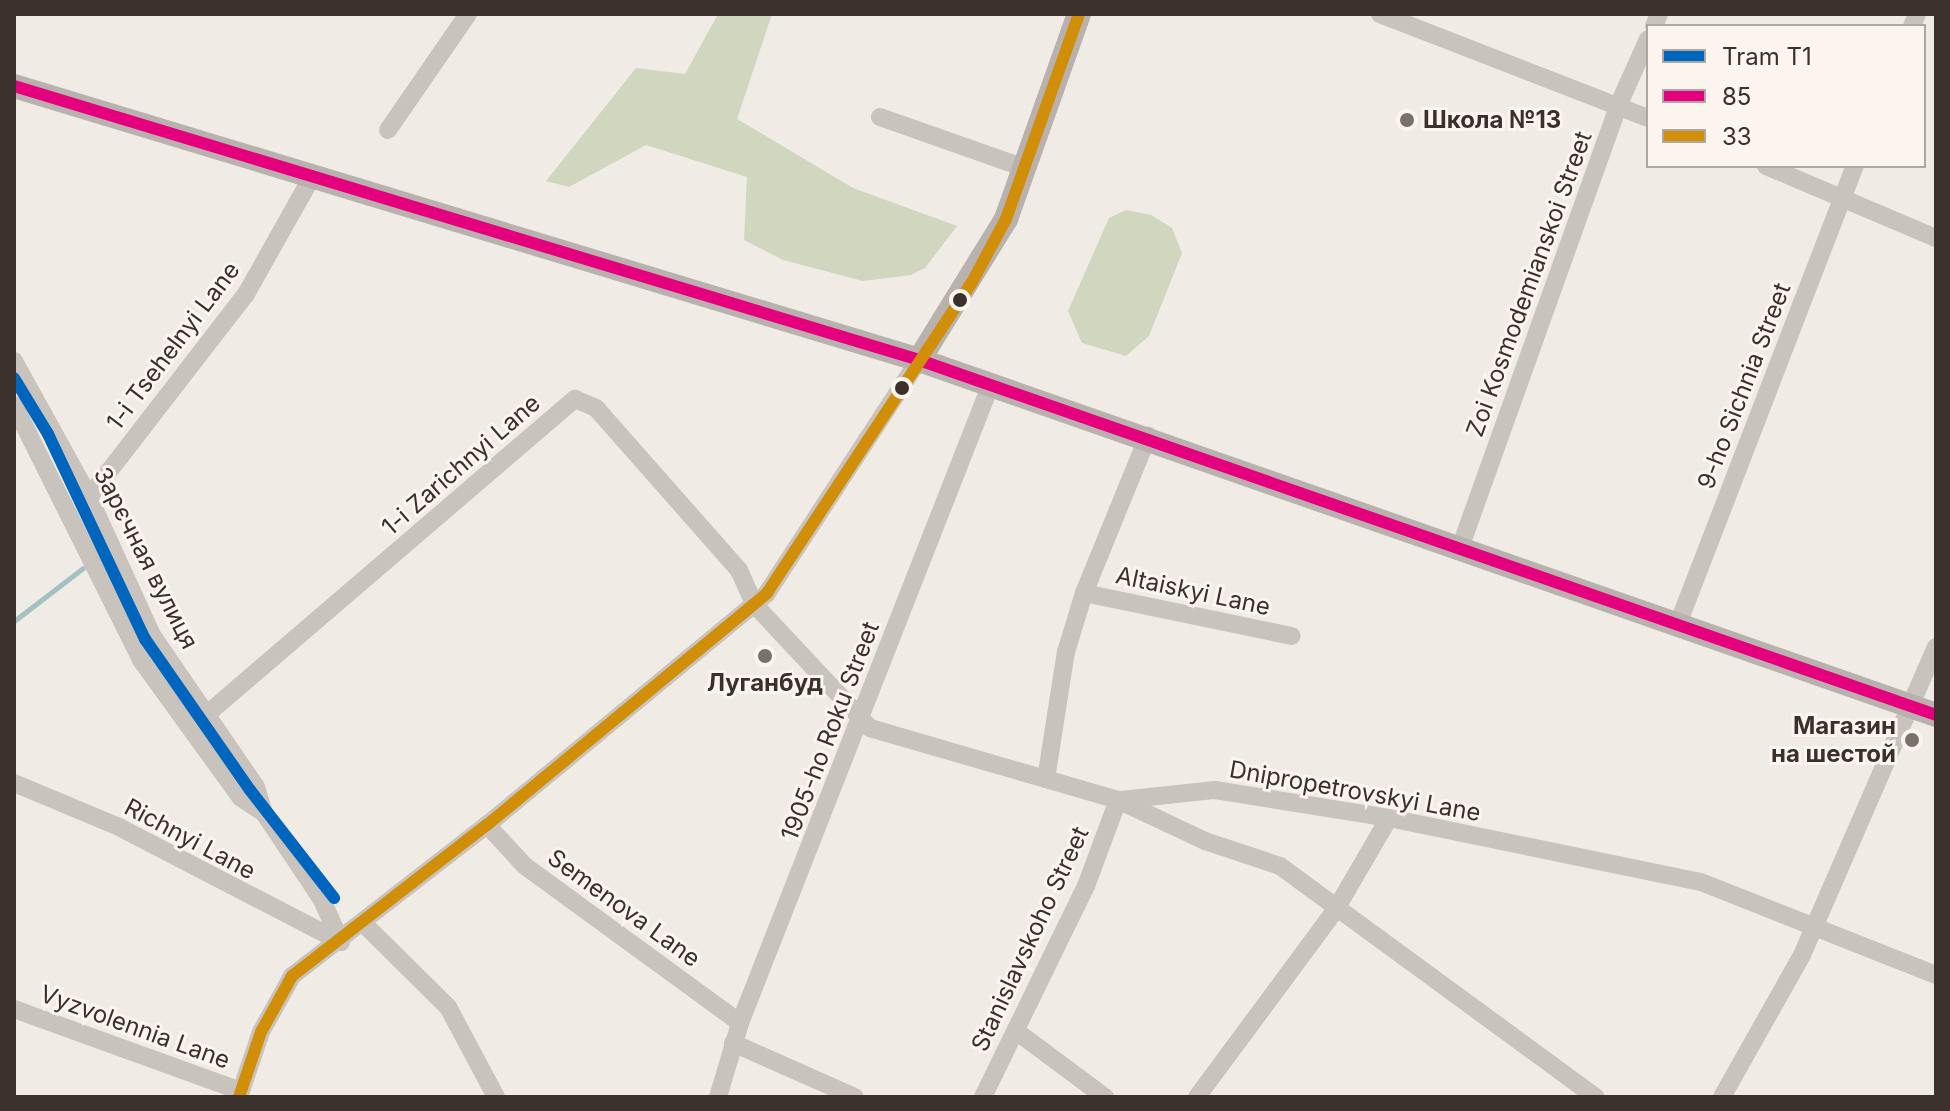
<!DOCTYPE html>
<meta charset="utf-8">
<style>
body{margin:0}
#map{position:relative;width:1950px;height:1111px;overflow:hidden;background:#f0ebe5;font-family:Inter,sans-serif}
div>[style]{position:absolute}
.green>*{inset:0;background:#d1d6bf}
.stream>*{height:5px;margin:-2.5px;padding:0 2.5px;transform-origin:2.5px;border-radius:2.5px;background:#a1c2c1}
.minor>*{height:18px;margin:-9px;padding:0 9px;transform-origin:9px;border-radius:9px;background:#c9c3be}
.major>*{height:24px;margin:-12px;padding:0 12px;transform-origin:12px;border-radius:12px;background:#b8b1ad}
.bus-1>*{height:12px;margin:-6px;padding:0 6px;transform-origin:6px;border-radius:6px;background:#e5007d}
.bus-2>*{height:12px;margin:-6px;padding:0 6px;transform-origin:6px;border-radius:6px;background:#d18e09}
.tram-1>*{height:12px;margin:-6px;padding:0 6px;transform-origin:6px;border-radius:6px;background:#0065bd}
.dots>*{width:22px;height:22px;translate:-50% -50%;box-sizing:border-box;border:4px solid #fbf5ee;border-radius:50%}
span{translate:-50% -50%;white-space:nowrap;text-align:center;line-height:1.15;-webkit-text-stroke:6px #fbf5ee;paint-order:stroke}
.poi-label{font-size:24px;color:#3b302b;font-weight:700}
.left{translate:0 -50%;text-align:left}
.right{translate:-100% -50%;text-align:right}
.street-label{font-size:24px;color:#3b302b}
.frame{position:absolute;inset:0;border:16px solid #3b302b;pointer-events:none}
.legend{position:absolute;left:1646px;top:24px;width:280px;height:144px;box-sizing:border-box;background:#fbf5ee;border:2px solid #aea6a0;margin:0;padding:10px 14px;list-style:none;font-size:24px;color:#3b302b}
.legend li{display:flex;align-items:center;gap:16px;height:40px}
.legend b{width:40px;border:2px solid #aea6a0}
</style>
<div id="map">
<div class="green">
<i style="clip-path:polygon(718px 14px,772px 14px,737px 119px,853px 188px,957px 226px,925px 268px,911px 275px,863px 281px,783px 260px,744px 240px,747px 177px,646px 145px,569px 187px,546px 181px,636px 68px,685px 74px)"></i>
<i style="clip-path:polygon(1126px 210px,1151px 215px,1172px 228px,1182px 253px,1149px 336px,1126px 356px,1082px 343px,1068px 311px,1109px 218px)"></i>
</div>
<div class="stream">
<i style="left:14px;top:621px;width:87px;rotate:-37.5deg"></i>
</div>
<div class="minor">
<i style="left:1380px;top:14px;width:287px;rotate:21.2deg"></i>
<i style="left:1654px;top:26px;width:13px;rotate:-67deg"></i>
<i style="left:1912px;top:26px;width:13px;rotate:-67deg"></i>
<i style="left:880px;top:117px;width:154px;rotate:19.4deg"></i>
<i style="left:388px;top:130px;width:141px;rotate:-55.4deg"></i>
<i style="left:1766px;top:166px;width:185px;rotate:23deg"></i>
<i style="left:14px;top:361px;width:155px;rotate:61.1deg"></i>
<i style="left:89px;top:497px;width:152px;rotate:65.5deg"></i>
<i style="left:152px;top:635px;width:184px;rotate:55.6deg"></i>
<i style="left:256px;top:787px;width:27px;rotate:73deg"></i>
<i style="left:264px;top:813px;width:105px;rotate:56.3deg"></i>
<i style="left:322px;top:900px;width:46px;rotate:65.7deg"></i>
<i style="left:14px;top:405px;width:285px;rotate:63.5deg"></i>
<i style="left:141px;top:660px;width:170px;rotate:54.1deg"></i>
<i style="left:241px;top:798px;width:27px;rotate:33deg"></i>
<i style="left:89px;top:497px;width:257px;rotate:-52.3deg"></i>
<i style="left:246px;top:294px;width:134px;rotate:-60.6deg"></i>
<i style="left:1460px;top:548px;width:469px;rotate:-70.3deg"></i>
<i style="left:1618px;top:106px;width:73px;rotate:-65.9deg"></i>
<i style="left:1084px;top:593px;width:212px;rotate:11.7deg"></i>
<i style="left:1678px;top:624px;width:491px;rotate:-68.9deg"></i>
<i style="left:206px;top:715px;width:486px;rotate:-40.6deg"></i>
<i style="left:575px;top:399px;width:23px;rotate:23deg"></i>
<i style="left:596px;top:408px;width:216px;rotate:48.6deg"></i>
<i style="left:739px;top:570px;width:37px;rotate:66deg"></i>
<i style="left:754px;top:604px;width:170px;rotate:46.9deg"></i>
<i style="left:870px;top:728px;width:258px;rotate:16.2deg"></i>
<i style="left:1118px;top:800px;width:96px;rotate:25.2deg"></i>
<i style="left:1205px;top:841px;width:79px;rotate:18.4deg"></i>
<i style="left:1280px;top:866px;width:391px;rotate:36.2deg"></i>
<i style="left:1046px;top:779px;width:129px;rotate:-81.1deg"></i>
<i style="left:1066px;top:652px;width:62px;rotate:-73deg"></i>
<i style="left:1084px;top:593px;width:170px;rotate:-67.8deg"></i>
<i style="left:14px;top:783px;width:114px;rotate:22.7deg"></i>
<i style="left:119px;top:827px;width:250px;rotate:27.4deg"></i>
<i style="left:1121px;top:800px;width:95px;rotate:-6.1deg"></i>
<i style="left:1215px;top:790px;width:176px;rotate:9.1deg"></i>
<i style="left:1389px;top:818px;width:318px;rotate:11.6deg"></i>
<i style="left:1701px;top:882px;width:253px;rotate:21.6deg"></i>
<i style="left:487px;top:825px;width:56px;rotate:47.2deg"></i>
<i style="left:525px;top:866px;width:266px;rotate:36.1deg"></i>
<i style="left:364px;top:924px;width:118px;rotate:44.7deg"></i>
<i style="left:448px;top:1007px;width:102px;rotate:61.9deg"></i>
<i style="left:14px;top:1009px;width:241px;rotate:19.9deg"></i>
<i style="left:1016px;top:1031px;width:111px;rotate:36.6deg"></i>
<i style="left:733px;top:1043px;width:133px;rotate:23.9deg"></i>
<i style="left:239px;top:1097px;width:69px;rotate:-71.3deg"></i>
<i style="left:261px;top:1032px;width:64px;rotate:-61deg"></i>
<i style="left:292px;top:976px;width:247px;rotate:-37.8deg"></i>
<i style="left:487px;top:825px;width:364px;rotate:-39.6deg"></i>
<i style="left:767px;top:593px;width:278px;rotate:-56.9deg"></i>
<i style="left:718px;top:1097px;width:77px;rotate:-73.4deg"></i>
<i style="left:740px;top:1023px;width:687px;rotate:-68.56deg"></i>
<i style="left:983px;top:1097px;width:235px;rotate:-64deg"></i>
<i style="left:1086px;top:886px;width:92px;rotate:-69.6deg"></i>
<i style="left:1197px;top:1097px;width:234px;rotate:-53.5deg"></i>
<i style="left:1336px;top:909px;width:105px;rotate:-59.8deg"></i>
<i style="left:1722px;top:1097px;width:163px;rotate:-60.6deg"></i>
<i style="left:1802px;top:955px;width:336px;rotate:-66.5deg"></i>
</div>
<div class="major">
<i style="left:14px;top:86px;width:946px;rotate:16.84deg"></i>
<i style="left:919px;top:360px;width:1077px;rotate:19.24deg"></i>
<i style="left:919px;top:360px;width:166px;rotate:-58.3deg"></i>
<i style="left:1006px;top:219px;width:218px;rotate:-70.4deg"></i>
</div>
<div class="bus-1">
<i style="left:14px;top:86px;width:946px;rotate:16.84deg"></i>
<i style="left:919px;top:360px;width:1077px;rotate:19.24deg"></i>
</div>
<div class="bus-2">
<i style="left:239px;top:1097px;width:69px;rotate:-71.3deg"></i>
<i style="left:261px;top:1032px;width:64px;rotate:-61deg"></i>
<i style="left:292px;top:976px;width:247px;rotate:-37.8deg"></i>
<i style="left:487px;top:825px;width:364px;rotate:-39.6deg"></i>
<i style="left:767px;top:593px;width:370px;rotate:-56.6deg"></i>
<i style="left:971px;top:284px;width:74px;rotate:-61.7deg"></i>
<i style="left:1006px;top:219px;width:218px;rotate:-70.4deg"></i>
</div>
<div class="tram-1">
<i style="left:14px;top:378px;width:66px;rotate:58.7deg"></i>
<i style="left:48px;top:434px;width:227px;rotate:64.7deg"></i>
<i style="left:145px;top:639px;width:184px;rotate:55.2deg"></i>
<i style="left:250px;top:790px;width:137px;rotate:52.1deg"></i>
</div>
<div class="dots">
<i style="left:1407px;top:120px;background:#7a716c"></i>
<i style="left:960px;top:300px;background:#3b302b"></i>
<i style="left:902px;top:388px;background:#3b302b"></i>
<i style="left:765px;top:656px;background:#7a716c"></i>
<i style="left:1912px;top:740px;background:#7a716c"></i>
</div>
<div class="poi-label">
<span class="left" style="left:1423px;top:120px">Школа №13</span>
<span style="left:765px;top:683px">Луганбуд</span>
<span class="right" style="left:1896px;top:740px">Магазин<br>на шестой</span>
</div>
<div class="street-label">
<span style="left:1529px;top:284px;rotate:-70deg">Zoi Kosmodemianskoi Street</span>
<span style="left:173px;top:346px;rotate:-53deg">1-i Tsehelnyi Lane</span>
<span style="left:1744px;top:386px;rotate:-69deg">9-ho Sichnia Street</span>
<span style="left:461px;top:465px;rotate:-41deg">1-i Zarichnyi Lane</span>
<span style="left:146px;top:558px;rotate:63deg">Зарєчная вулиця</span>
<span style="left:1193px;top:591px;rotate:12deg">Altaiskyi Lane</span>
<span style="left:830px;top:731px;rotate:-69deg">1905-ho Roku Street</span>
<span style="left:1355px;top:791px;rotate:10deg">Dnipropetrovskyi Lane</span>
<span style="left:190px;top:839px;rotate:28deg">Richnyi Lane</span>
<span style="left:624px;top:908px;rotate:36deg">Semenova Lane</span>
<span style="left:1030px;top:939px;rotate:-65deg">Stanislavskoho Street</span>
<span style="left:135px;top:1027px;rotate:20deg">Vyzvolennia Lane</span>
</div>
<div class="frame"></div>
<ul class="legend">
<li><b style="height:10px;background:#0065bd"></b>Tram T1</li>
<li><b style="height:10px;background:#e5007d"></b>85</li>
<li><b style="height:10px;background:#d18e09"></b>33</li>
</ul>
</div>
